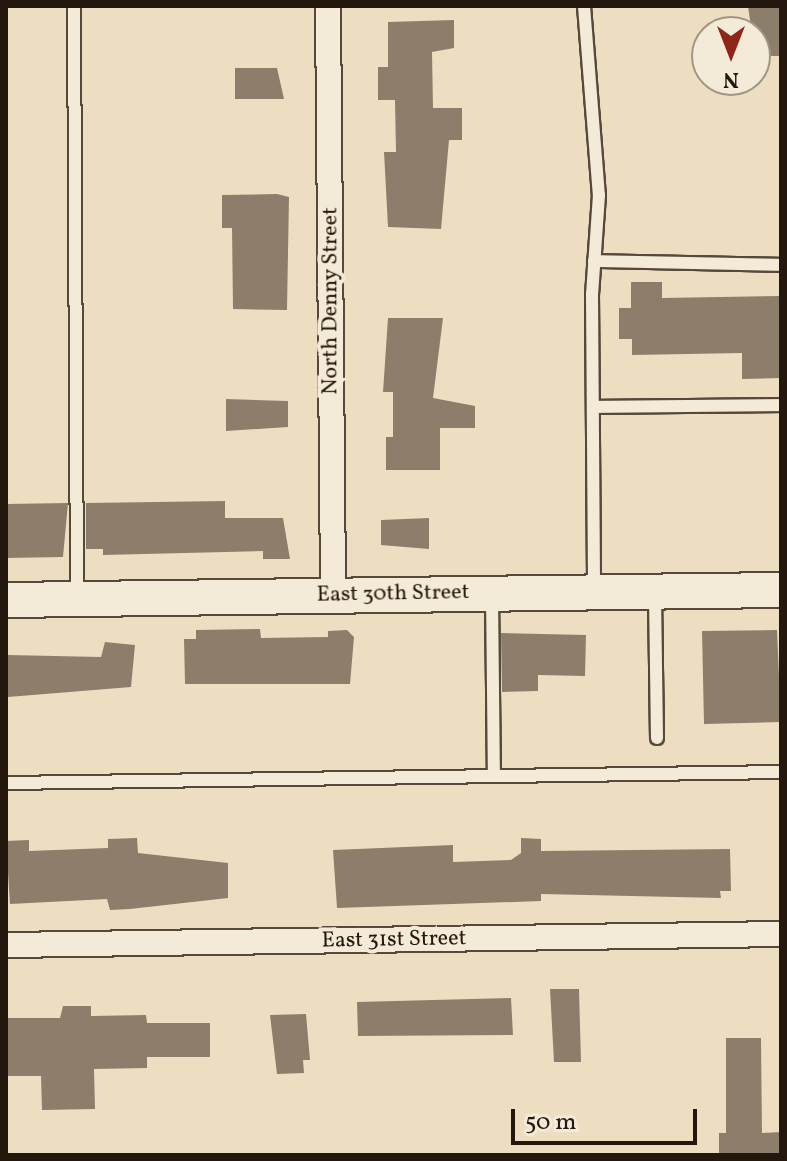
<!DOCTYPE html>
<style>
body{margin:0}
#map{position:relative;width:787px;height:1161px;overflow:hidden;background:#eddec1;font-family:Vollkorn,serif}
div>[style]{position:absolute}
.building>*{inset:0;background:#8d7e6b}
.roads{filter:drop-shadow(2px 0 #56493a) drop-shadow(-2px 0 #56493a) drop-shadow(0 2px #56493a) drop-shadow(0 -2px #56493a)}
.service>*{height:12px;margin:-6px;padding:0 6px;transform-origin:6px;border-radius:6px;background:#f3ead7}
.minor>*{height:24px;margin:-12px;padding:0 12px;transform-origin:12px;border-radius:12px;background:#f3ead7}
.secondary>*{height:34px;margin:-17px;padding:0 17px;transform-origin:17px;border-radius:17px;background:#f3ead7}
span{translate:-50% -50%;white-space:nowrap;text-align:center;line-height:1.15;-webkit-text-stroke:8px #f3ead7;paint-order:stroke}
.street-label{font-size:22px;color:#24170d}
.frame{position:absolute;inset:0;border:8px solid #24170d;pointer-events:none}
.north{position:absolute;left:691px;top:16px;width:80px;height:80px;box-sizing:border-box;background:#f3ead7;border:2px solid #a09686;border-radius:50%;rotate:180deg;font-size:22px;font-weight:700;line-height:32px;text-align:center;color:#24170d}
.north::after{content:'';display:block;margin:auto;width:28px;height:36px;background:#8f2418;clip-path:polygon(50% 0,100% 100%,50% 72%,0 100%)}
.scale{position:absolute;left:511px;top:1109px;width:186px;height:36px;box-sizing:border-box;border:4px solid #24170d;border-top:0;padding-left:10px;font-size:24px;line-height:28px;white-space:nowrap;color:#24170d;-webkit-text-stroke:6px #f3ead7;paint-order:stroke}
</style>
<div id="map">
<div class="building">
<i style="clip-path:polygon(748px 6px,781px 6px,781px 56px,755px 56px)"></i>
<i style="clip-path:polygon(454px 20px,454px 48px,432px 52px,433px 108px,462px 108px,462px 140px,449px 140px,441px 229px,388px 227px,384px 152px,396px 152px,395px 100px,378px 100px,378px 67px,388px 67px,388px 22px)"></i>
<i style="clip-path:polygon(235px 68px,277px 68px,284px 99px,235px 99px)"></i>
<i style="clip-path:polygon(277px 194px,289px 197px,287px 310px,233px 309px,232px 228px,222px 228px,222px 195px)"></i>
<i style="clip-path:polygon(631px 282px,662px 282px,662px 298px,781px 296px,781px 378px,742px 379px,742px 353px,632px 355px,632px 339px,619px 339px,619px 308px,631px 308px)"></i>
<i style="clip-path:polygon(388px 318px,443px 318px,433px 398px,475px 406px,475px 428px,440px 428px,440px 470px,386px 470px,386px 437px,393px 437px,393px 392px,383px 392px)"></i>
<i style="clip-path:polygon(226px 399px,288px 401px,288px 427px,226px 431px)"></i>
<i style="clip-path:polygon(225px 501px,225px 518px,283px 518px,290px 559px,263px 559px,263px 551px,103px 555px,103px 549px,86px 549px,86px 503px)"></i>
<i style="clip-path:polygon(68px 503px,63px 557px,6px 558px,6px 504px)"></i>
<i style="clip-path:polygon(429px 518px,429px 549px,381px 545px,381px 520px)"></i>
<i style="clip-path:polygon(260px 629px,261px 638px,328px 637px,328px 631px,347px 630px,354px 637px,350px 684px,185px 684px,184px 639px,196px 639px,196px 630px)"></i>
<i style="clip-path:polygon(777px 630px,781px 722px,704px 724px,702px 631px)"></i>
<i style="clip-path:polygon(501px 633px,586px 635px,585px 676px,538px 675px,538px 691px,502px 692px)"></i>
<i style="clip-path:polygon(105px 642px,135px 645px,131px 687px,8px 697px,8px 655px,101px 657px)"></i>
<i style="clip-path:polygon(137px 838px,138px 853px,228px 863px,228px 898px,130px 909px,110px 910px,107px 899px,10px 904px,6px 841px,29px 840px,29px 851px,108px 848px,108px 839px)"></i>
<i style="clip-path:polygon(521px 838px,541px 839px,541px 851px,730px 849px,731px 891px,720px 891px,721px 898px,541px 894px,541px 901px,337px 908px,333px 850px,453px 845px,453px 862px,511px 860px,521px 853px)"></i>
<i style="clip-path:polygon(550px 989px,579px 989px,581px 1062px,554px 1062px)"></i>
<i style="clip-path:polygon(511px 998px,513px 1035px,358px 1036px,357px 1002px)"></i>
<i style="clip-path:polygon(63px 1006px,91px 1006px,91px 1016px,146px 1015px,147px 1023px,210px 1023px,210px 1057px,147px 1057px,147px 1068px,94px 1069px,95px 1109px,42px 1110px,41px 1076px,6px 1076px,6px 1018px,60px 1018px)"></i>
<i style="clip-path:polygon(306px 1014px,310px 1060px,303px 1060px,304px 1073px,277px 1074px,270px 1015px)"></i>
<i style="clip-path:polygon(726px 1038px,761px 1038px,762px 1133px,781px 1132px,781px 1155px,719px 1155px,719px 1133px,726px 1133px)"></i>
</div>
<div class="roads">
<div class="service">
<i style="left:74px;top:6px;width:590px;rotate:89.71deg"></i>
<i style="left:584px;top:6px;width:190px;rotate:85.5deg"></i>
<i style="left:599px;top:195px;width:99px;rotate:94deg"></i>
<i style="left:592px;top:294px;width:296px;rotate:89.6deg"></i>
<i style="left:594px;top:261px;width:187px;rotate:1.2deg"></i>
<i style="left:593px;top:407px;width:188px;rotate:-0.6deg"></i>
<i style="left:492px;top:594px;width:181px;rotate:89.4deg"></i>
<i style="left:655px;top:595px;width:143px;rotate:89.2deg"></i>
<i style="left:6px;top:783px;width:775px;rotate:-0.81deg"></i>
</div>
<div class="minor">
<i style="left:328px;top:6px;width:589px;rotate:89.51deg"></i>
<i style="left:6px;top:945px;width:775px;rotate:-0.81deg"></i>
</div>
<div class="secondary">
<i style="left:6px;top:600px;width:775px;rotate:-0.74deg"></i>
</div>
</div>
<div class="street-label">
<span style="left:331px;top:301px;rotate:-90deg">North Denny Street</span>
<span style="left:393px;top:594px;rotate:-1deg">East 30th Street</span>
<span style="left:394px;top:940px;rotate:-1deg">East 31st Street</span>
</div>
<div class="frame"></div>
<div class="north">N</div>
<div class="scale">50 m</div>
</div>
